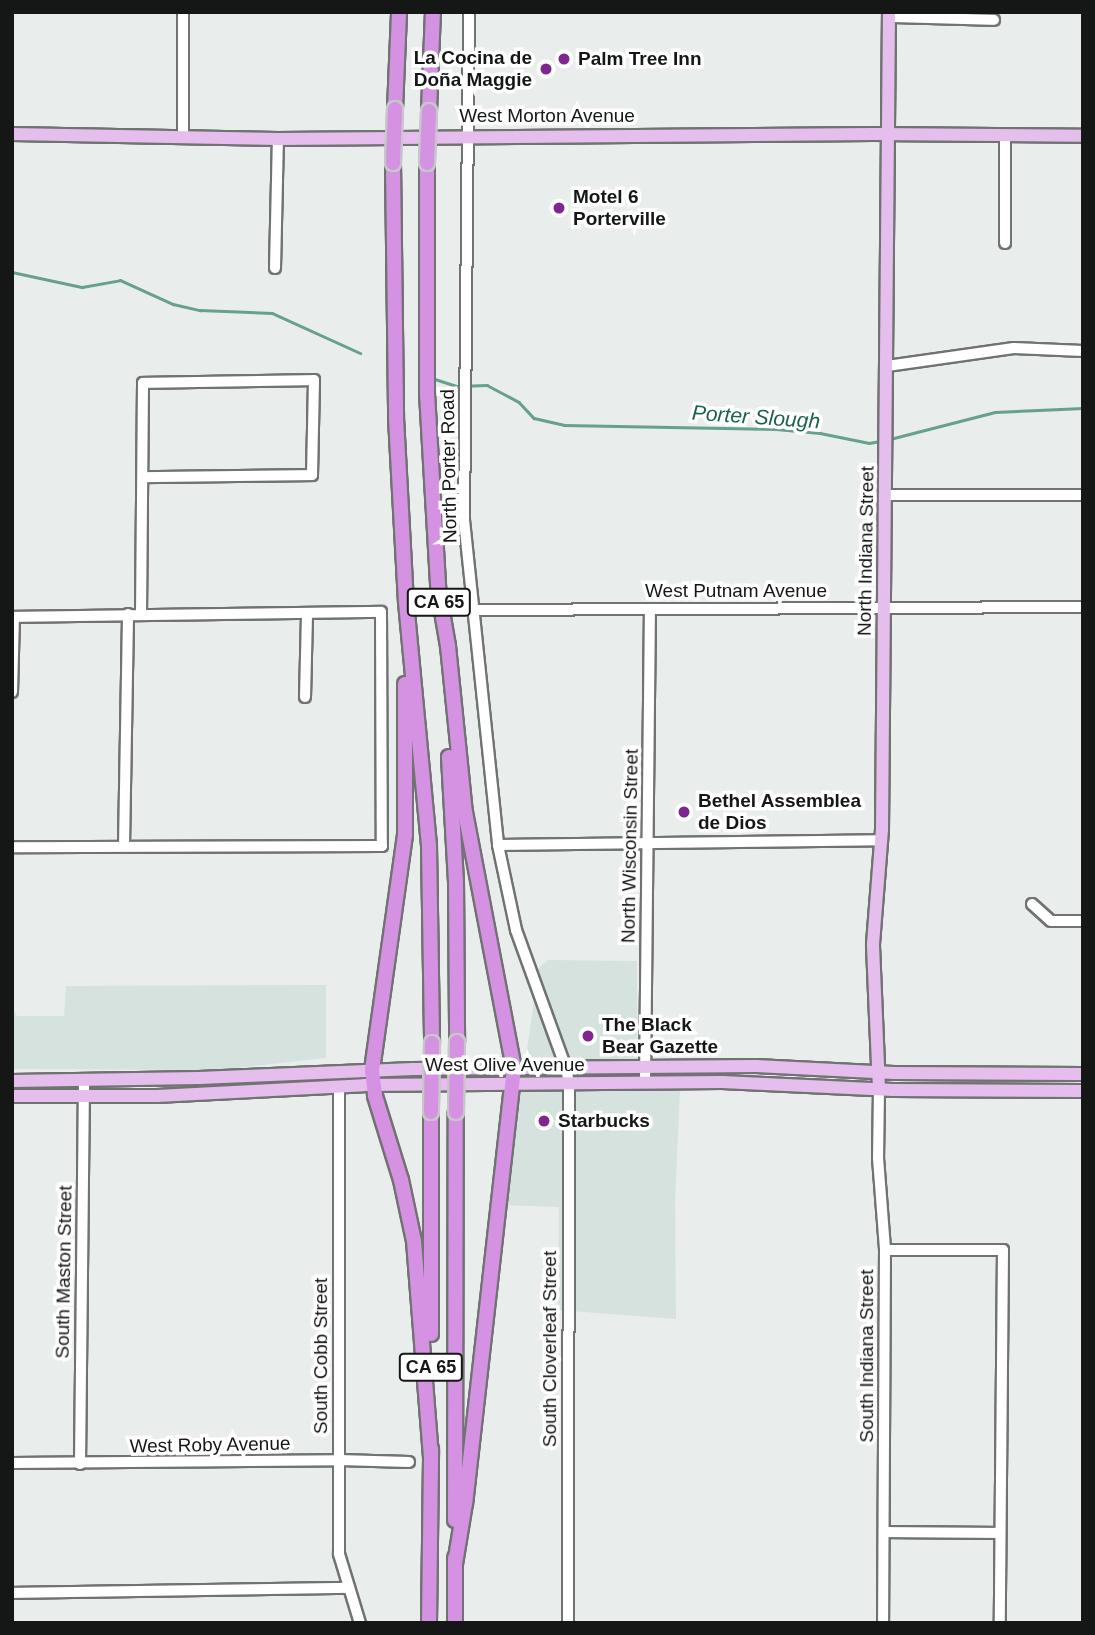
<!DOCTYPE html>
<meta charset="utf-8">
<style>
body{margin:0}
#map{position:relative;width:1095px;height:1635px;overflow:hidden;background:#e9edeb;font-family:Helvetica,sans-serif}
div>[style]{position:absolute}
.built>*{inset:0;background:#d6e2dd}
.stream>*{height:2.5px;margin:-1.25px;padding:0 1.25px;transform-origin:1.25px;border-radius:1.25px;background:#67a18a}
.roads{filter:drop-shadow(2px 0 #707371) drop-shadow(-2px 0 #707371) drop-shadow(0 2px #707371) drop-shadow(0 -2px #707371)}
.minor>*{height:10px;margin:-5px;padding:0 5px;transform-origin:5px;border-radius:5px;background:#fff}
.major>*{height:12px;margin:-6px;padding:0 6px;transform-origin:6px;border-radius:6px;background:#e6beee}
.highway>*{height:14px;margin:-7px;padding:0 7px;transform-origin:7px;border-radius:7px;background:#d592e3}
.bridges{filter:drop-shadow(2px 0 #c7c7c7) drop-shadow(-2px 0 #c7c7c7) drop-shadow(0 2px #c7c7c7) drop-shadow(0 -2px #c7c7c7)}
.highway-bridge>*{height:14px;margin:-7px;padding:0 7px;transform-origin:7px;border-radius:7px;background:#d592e3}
.dots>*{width:19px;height:19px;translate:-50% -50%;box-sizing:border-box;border:4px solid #fff;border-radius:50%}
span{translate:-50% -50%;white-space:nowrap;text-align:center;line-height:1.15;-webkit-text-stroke:7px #fff;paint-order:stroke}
.shield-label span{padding:2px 5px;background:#fff;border:2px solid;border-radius:5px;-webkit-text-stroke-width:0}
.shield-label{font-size:18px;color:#151716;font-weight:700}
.poi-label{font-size:19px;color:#151716;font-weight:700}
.right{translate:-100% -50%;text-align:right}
.left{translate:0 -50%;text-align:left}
.street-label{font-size:19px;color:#151716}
.water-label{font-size:21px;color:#1a624b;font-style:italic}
.frame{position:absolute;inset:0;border:14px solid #151716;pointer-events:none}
</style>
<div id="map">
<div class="built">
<i style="clip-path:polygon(548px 960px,637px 961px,637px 1055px,680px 1090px,675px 1201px,676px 1319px,558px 1310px,559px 1207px,504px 1205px,539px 968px)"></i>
<i style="clip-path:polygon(326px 985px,326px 1058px,217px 1070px,12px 1069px,12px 1006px,17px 1016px,64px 1016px,66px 986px)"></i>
</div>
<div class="stream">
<i style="left:12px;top:272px;width:72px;rotate:12.1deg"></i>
<i style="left:82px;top:287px;width:39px;rotate:-10deg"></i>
<i style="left:120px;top:280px;width:58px;rotate:24.4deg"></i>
<i style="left:173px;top:304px;width:28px;rotate:13deg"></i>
<i style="left:200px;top:310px;width:72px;rotate:2.4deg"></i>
<i style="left:272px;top:313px;width:97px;rotate:24.4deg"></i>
<i style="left:435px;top:379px;width:23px;rotate:18deg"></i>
<i style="left:457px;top:386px;width:30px;rotate:-2deg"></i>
<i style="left:487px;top:385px;width:36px;rotate:28deg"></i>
<i style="left:519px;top:402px;width:22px;rotate:47deg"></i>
<i style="left:534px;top:418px;width:31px;rotate:13deg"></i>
<i style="left:564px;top:425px;width:212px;rotate:1.1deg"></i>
<i style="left:776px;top:429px;width:44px;rotate:5.2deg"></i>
<i style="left:820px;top:433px;width:50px;rotate:11.5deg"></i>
<i style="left:869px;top:443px;width:11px;rotate:-10deg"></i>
<i style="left:890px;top:439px;width:108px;rotate:-14.4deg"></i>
<i style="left:995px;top:412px;width:88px;rotate:-2.6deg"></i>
</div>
<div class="roads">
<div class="minor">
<i style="left:183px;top:12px;width:125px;rotate:90deg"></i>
<i style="left:469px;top:12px;width:508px;rotate:90.56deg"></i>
<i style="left:464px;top:520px;width:327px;rotate:84deg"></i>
<i style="left:498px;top:845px;width:87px;rotate:78deg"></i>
<i style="left:516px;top:930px;width:147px;rotate:70.1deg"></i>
<i style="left:566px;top:1068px;width:16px;rotate:79deg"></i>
<i style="left:569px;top:1084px;width:539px;rotate:90.11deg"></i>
<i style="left:889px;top:17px;width:105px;rotate:1.6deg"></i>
<i style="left:1005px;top:135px;width:108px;rotate:90deg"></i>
<i style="left:275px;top:268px;width:129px;rotate:-88.7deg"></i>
<i style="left:887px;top:366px;width:128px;rotate:-8.1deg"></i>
<i style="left:1014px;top:348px;width:69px;rotate:2.5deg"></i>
<i style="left:885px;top:495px;width:198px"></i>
<i style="left:473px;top:610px;width:610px;rotate:-0.28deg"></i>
<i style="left:141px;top:614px;width:231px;rotate:-89.5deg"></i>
<i style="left:143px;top:383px;width:171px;rotate:-1deg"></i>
<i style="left:314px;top:380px;width:95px;rotate:91.2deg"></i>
<i style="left:312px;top:475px;width:169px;rotate:179.3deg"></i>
<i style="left:12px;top:617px;width:369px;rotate:-0.8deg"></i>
<i style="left:381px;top:612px;width:234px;rotate:89.8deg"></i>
<i style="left:382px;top:846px;width:370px;rotate:179.8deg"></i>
<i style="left:12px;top:692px;width:75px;rotate:-88.5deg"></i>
<i style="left:305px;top:697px;width:84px;rotate:-88.6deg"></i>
<i style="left:498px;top:845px;width:383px;rotate:-0.7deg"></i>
<i style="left:124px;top:846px;width:232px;rotate:-89deg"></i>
<i style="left:1032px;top:904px;width:25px;rotate:42deg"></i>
<i style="left:1051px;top:921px;width:32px"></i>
<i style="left:645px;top:1083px;width:474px;rotate:-89.4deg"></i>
<i style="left:339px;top:1086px;width:468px;rotate:90deg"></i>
<i style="left:339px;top:1554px;width:72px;rotate:73.1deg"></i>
<i style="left:879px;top:1089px;width:69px;rotate:90.8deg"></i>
<i style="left:878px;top:1158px;width:92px;rotate:85.6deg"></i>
<i style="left:885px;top:1250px;width:373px;rotate:90.3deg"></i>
<i style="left:885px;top:1250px;width:118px"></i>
<i style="left:1003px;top:1250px;width:373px;rotate:90.5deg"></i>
<i style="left:12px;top:1463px;width:327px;rotate:-0.5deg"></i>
<i style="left:339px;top:1460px;width:70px;rotate:1.6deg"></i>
<i style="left:80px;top:1464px;width:384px;rotate:-89.4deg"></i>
<i style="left:884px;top:1532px;width:116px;rotate:0.5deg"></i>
<i style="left:12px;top:1593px;width:336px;rotate:-0.9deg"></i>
</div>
<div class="major">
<i style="left:12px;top:134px;width:266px;rotate:1.1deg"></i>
<i style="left:278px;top:139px;width:596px;rotate:-0.48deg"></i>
<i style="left:874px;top:134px;width:209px;rotate:0.5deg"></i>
<i style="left:12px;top:1081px;width:187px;rotate:-0.9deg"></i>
<i style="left:199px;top:1078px;width:214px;rotate:-2.4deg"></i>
<i style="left:413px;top:1069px;width:343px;rotate:-0.5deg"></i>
<i style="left:756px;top:1066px;width:138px;rotate:2.9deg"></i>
<i style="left:894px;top:1073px;width:189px;rotate:0.3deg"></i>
<i style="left:879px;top:1089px;width:145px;rotate:-92.4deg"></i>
<i style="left:873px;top:944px;width:115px;rotate:-85.5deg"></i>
<i style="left:882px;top:829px;width:817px;rotate:-89.51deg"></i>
<i style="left:12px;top:1096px;width:145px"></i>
<i style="left:157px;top:1096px;width:207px;rotate:-3deg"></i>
<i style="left:364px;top:1085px;width:358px;rotate:-0.5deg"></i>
<i style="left:722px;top:1082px;width:171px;rotate:2.7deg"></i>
<i style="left:893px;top:1090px;width:190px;rotate:0.3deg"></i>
</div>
<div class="highway">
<i style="left:395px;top:109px;width:97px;rotate:-87.6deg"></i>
<i style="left:429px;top:111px;width:99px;rotate:-87.7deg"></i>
<i style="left:393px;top:163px;width:255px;rotate:89.3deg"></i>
<i style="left:396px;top:418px;width:184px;rotate:86.9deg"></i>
<i style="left:406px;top:602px;width:245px;rotate:84.6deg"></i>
<i style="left:429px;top:846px;width:197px;rotate:89.1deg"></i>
<i style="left:427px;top:163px;width:230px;rotate:90deg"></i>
<i style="left:427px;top:393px;width:211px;rotate:86.7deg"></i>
<i style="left:439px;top:594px;width:53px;rotate:80.2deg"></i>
<i style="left:448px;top:646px;width:167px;rotate:84.2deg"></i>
<i style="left:465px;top:812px;width:261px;rotate:79.2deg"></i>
<i style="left:514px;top:1068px;width:438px;rotate:96.4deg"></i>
<i style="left:465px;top:1503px;width:62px;rotate:99.3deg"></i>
<i style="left:405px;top:684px;width:151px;rotate:90deg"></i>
<i style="left:405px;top:835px;width:237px;rotate:98deg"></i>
<i style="left:372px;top:1070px;width:26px;rotate:83deg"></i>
<i style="left:375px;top:1096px;width:88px;rotate:72.8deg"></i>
<i style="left:401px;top:1180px;width:62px;rotate:78deg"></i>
<i style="left:414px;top:1241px;width:216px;rotate:85.5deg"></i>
<i style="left:449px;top:757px;width:124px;rotate:86.8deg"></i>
<i style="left:456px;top:881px;width:161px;rotate:89.6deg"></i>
<i style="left:431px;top:1334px;width:222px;rotate:-90deg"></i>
<i style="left:455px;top:1520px;width:408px;rotate:-89.9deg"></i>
<i style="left:455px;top:1558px;width:65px;rotate:90deg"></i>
<i style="left:429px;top:1623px;width:174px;rotate:-89.3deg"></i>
</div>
</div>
<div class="bridges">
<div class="highway-bridge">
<i style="left:393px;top:163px;width:54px;rotate:-87.9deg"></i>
<i style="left:427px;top:163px;width:52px;rotate:-87.8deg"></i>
<i style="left:431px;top:1112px;width:69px;rotate:-89.2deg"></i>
<i style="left:456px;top:1112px;width:70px;rotate:-89.2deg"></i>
</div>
</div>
<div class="dots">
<i style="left:564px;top:59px;background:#802692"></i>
<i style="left:546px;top:69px;background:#802692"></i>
<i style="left:559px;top:208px;background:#802692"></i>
<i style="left:684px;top:812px;background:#802692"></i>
<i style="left:588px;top:1036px;background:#802692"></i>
<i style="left:544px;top:1121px;background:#802692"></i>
</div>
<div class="shield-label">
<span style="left:439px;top:602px">CA 65</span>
<span style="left:431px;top:1367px">CA 65</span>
</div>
<div class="poi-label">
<span class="right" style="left:532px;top:69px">La Cocina de<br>Doña Maggie</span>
<span class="left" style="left:578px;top:59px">Palm Tree Inn</span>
<span class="left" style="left:573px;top:208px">Motel 6<br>Porterville</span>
<span class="left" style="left:698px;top:812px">Bethel Assemblea<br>de Dios</span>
<span class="left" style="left:602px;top:1036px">The Black<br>Bear Gazette</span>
<span class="left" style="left:558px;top:1121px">Starbucks</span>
</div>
<div class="street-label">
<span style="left:547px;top:116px">West Morton Avenue</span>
<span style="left:449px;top:466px;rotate:-91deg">North Porter Road</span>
<span style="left:866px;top:551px;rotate:-89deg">North Indiana Street</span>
<span style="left:736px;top:591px">West Putnam Avenue</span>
<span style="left:630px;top:846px;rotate:-89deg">North Wisconsin Street</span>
<span style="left:505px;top:1065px">West Olive Avenue</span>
<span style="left:64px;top:1272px;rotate:-89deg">South Maston Street</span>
<span style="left:550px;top:1349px;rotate:-90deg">South Cloverleaf Street</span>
<span style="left:321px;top:1356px;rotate:-90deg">South Cobb Street</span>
<span style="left:867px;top:1356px;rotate:-90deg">South Indiana Street</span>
<span style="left:210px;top:1445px;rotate:-1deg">West Roby Avenue</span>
</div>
<div class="water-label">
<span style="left:756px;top:417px;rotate:4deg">Porter Slough</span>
</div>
<div class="frame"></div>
</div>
